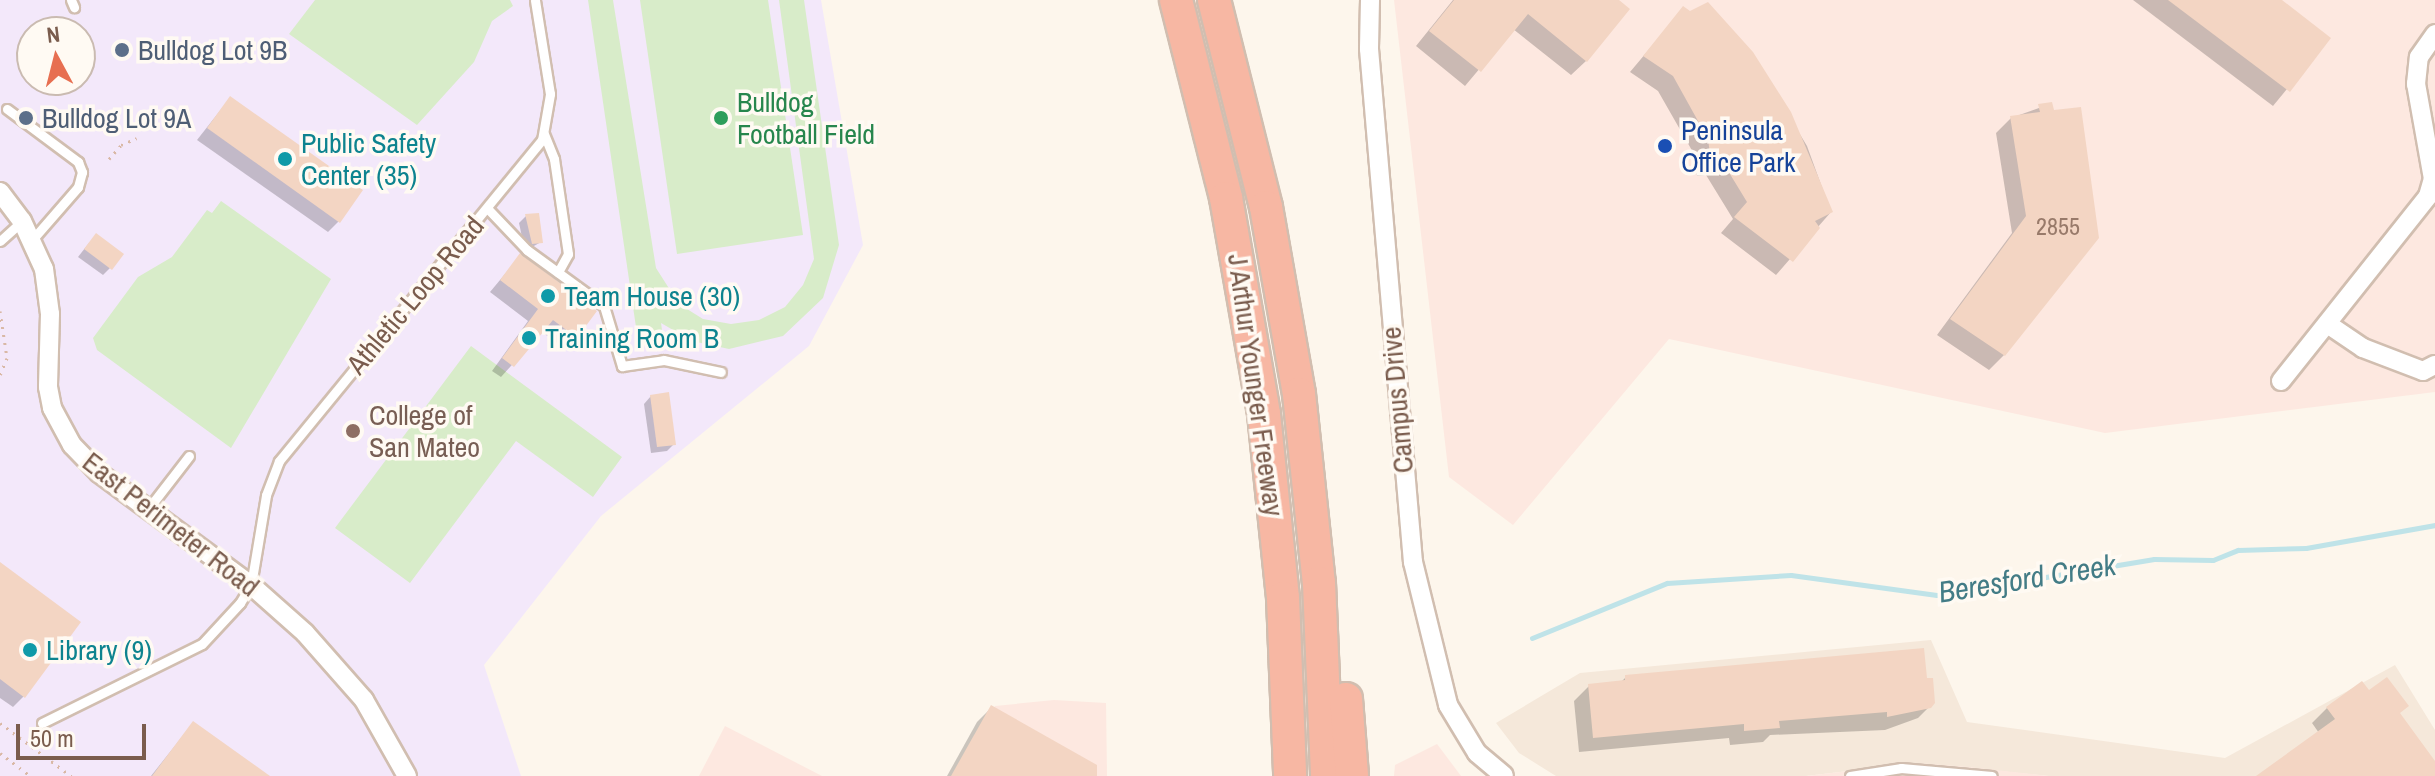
<!DOCTYPE html>
<style>
body{margin:0}
#map{position:relative;width:2435px;height:776px;overflow:hidden;background:#fdf6ec;font-family:"Archivo Narrow",sans-serif}
div>[style]{position:absolute}
.residential>*{inset:0;background:#f5e8da}
.commercial>*{inset:0;background:#fde8e0}
.education>*{inset:0;background:#f3e8fa}
.green>*{inset:0;background:#d8ecc9}
.shadow>*{inset:0;background:#0003}
.stream>*{height:5px;margin:-2.5px;padding:0 2.5px;transform-origin:2.5px;border-radius:2.5px;background:#bfe3e8}
.building>*{inset:0;background:#f3d5c3}
.path>*{height:3px;margin-top:-1.5px;transform-origin:0;background:repeating-linear-gradient(90deg,#d9b8a5 0 2px,transparent 0 8px)}
.roads{filter:drop-shadow(2px 0 #d1beb0) drop-shadow(-2px 0 #d1beb0) drop-shadow(0 2px #d1beb0) drop-shadow(0 -2px #d1beb0)}
.service>*{height:9px;margin:-4.5px;padding:0 4.5px;transform-origin:4.5px;border-radius:4.5px;background:#fff}
.minor>*{height:18px;margin:-9px;padding:0 9px;transform-origin:9px;border-radius:9px;background:#fff}
.motorway>*{height:32px;margin:-16px;padding:0 16px;transform-origin:16px;border-radius:16px;background:#f7b7a3}
.dots>*{width:22px;height:22px;translate:-50% -50%;box-sizing:border-box;border:4px solid #fffaf3;border-radius:50%}
span{translate:-50% -50%;white-space:nowrap;text-align:center;line-height:1.15;-webkit-text-stroke:7px #fffaf3;paint-order:stroke}
.number-label{font-size:24px;color:#987a6a}
.number-label span{-webkit-text-stroke-width:0}
.service-label{font-size:28px;color:#4e5e75}
.left{translate:0 -50%;text-align:left}
.leisure-label{font-size:28px;color:#27864d}
.transit-label{font-size:28px;color:#164399}
.culture-label{font-size:28px;color:#0d838f}
.street-label{font-size:28px;color:#7a5c4d}
.education-label{font-size:28px;color:#785e54}
.water-label{font-size:30px;color:#437c86;font-style:italic}
.north{position:absolute;left:16px;top:16px;width:80px;height:80px;box-sizing:border-box;background:#fffaf3;border:2px solid #cabbb1;border-radius:50%;rotate:353deg;font-size:22px;font-weight:700;line-height:32px;text-align:center;color:#7a5c4d}
.north::after{content:'';display:block;margin:auto;width:28px;height:36px;background:#e76f51;clip-path:polygon(50% 0,100% 100%,50% 72%,0 100%)}
.scale{position:absolute;left:16px;top:724px;width:130px;height:36px;box-sizing:border-box;border:4px solid #7a5c4d;border-top:0;padding-left:10px;font-size:24px;line-height:28px;white-space:nowrap;color:#7a5c4d;-webkit-text-stroke:6px #fffaf3;paint-order:stroke}
</style>
<div id="map">
<div class="residential">
<i style="clip-path:polygon(1931px 640px,1967px 722px,2225px 758px,2395px 665px,2435px 730px,2435px 776px,2049px 776px,1916px 763px,1806px 776px,1556px 776px,1519px 753px,1496px 723px,1580px 673px)"></i>
</div>
<div class="commercial">
<i style="clip-path:polygon(1394px 0,2435px 0,2435px 392px,2105px 433px,1669px 339px,1513px 525px,1449px 477px)"></i>
<i style="clip-path:polygon(1054px 700px,1106px 703px,1107px 776px,957px 776px,995px 706px)"></i>
<i style="clip-path:polygon(725px 726px,822px 776px,699px 776px)"></i>
<i style="clip-path:polygon(1437px 744px,1461px 776px,1394px 776px,1395px 765px)"></i>
<i style="clip-path:polygon(1916px 763px,1968px 767px,2049px 776px,1806px 776px)"></i>
</div>
<div class="education">
<i style="clip-path:polygon(evenodd,0 0,821px 0,863px 245px,809px 346px,601px 516px,484px 665px,521px 776px,0 776px,0 0,32px 32px,80px 32px,80px 80px,32px 80px,32px 32px)"></i>
</div>
<div class="green">
<i style="clip-path:polygon(315px 0,510px 0,513px 6px,492px 21px,474px 62px,417px 125px,289px 34px)"></i>
<i style="clip-path:polygon(588px 0,613px 0,656px 268px,679px 304px,703px 319px,731px 324px,759px 320px,785px 307px,803px 285px,814px 259px,779px 0,804px 0,839px 245px,823px 298px,783px 336px,729px 349px,692px 341px,661px 323px,662px 330px,637px 334px)"></i>
<i style="clip-path:polygon(640px 0,768px 0,803px 235px,677px 254px)"></i>
<i style="clip-path:polygon(221px 201px,331px 279px,231px 448px,97px 350px,93px 338px,138px 277px,172px 257px,207px 210px,212px 213px)"></i>
<i style="clip-path:polygon(471px 346px,622px 457px,593px 497px,516px 441px,410px 583px,335px 528px)"></i>
</div>
<div class="shadow">
<i style="clip-path:polygon(1453px 0,1616px 0,1586px 61px,1571px 75px,1513px 29px,1465px 86px,1416px 46px)"></i>
<i style="clip-path:polygon(2133px 0,2278px 0,2329px 38px,2273px 106px)"></i>
<i style="clip-path:polygon(1683px 9px,1751px 53px,1807px 146px,1831px 212px,1776px 275px,1721px 233px,1733px 219px,1706px 175px,1697px 176px,1694px 154px,1658px 91px,1630px 72px)"></i>
<i style="clip-path:polygon(230px 98px,339px 221px,328px 232px,197px 140px)"></i>
<i style="clip-path:polygon(2050px 104px,2004px 355px,1989px 370px,1937px 335px,2012px 233px,1996px 133px,2011px 118px)"></i>
<i style="clip-path:polygon(526px 216px,541px 242px,525px 251px,519px 223px)"></i>
<i style="clip-path:polygon(89px 243px,110px 268px,103px 275px,78px 257px)"></i>
<i style="clip-path:polygon(520px 256px,594px 311px,564px 348px,542px 332px,501px 377px,492px 371px,528px 321px,490px 292px)"></i>
<i style="clip-path:polygon(651px 396px,674px 444px,667px 451px,651px 453px,644px 404px)"></i>
<i style="clip-path:polygon(0 565px,24px 696px,13px 707px,0 698px)"></i>
<i style="clip-path:polygon(1626px 677px,1933px 703px,1918px 718px,1885px 730px,1770px 735px,1763px 742px,1730px 745px,1729px 738px,1579px 752px,1574px 701px,1589px 686px,1620px 683px)"></i>
<i style="clip-path:polygon(2368px 693px,2398px 714px,2435px 765px,2435px 776px,2259px 776px,2319px 733px,2312px 723px,2327px 708px)"></i>
<i style="clip-path:polygon(992px 707px,1095px 776px,947px 776px,977px 722px)"></i>
<i style="clip-path:polygon(193px 723px,266px 776px,151px 776px)"></i>
</div>
<div class="stream">
<i style="left:1532px;top:638px;width:146px;rotate:-22.2deg"></i>
<i style="left:1667px;top:583px;width:124px;rotate:-3.7deg"></i>
<i style="left:1791px;top:575px;width:147px;rotate:7.8deg"></i>
<i style="left:1937px;top:595px;width:220px;rotate:-9.4deg"></i>
<i style="left:2154px;top:559px;width:59px;rotate:1deg"></i>
<i style="left:2213px;top:560px;width:27px;rotate:-22deg"></i>
<i style="left:2238px;top:550px;width:68px;rotate:-1.7deg"></i>
<i style="left:2306px;top:548px;width:131px;rotate:-10.1deg"></i>
</div>
<div class="building">
<i style="clip-path:polygon(1454px 0,1619px 0,1630px 9px,1587px 62px,1528px 14px,1481px 72px,1429px 31px)"></i>
<i style="clip-path:polygon(2168px 0,2282px 0,2331px 38px,2290px 92px)"></i>
<i style="clip-path:polygon(1708px 2px,1753px 52px,1791px 112px,1833px 212px,1815px 221px,1820px 228px,1793px 262px,1734px 217px,1747px 202px,1722px 161px,1711px 162px,1708px 139px,1673px 76px,1643px 56px,1683px 6px,1690px 11px)"></i>
<i style="clip-path:polygon(230px 96px,363px 190px,340px 223px,207px 128px)"></i>
<i style="clip-path:polygon(2052px 102px,2054px 110px,2081px 107px,2099px 238px,2005px 356px,1950px 319px,2026px 216px,2010px 116px,2040px 112px,2038px 104px)"></i>
<i style="clip-path:polygon(539px 213px,543px 243px,532px 244px,525px 214px)"></i>
<i style="clip-path:polygon(96px 233px,124px 254px,112px 270px,84px 249px)"></i>
<i style="clip-path:polygon(520px 253px,597px 311px,577px 338px,553px 320px,514px 367px,502px 358px,538px 309px,500px 280px)"></i>
<i style="clip-path:polygon(669px 392px,676px 445px,657px 447px,650px 395px)"></i>
<i style="clip-path:polygon(0 562px,81px 622px,25px 698px,0 679px)"></i>
<i style="clip-path:polygon(1924px 648px,1927px 678px,1933px 678px,1935px 703px,1931px 708px,1887px 717px,1887px 712px,1779px 721px,1780px 728px,1744px 731px,1744px 724px,1593px 738px,1588px 684px,1625px 680px,1625px 675px)"></i>
<i style="clip-path:polygon(2387px 677px,2409px 706px,2400px 713px,2435px 761px,2435px 776px,2256px 776px,2335px 719px,2326px 707px,2362px 681px,2369px 690px)"></i>
<i style="clip-path:polygon(991px 705px,1097px 765px,1097px 776px,951px 776px)"></i>
<i style="clip-path:polygon(193px 721px,270px 776px,152px 776px)"></i>
</div>
<div class="path">
<i style="left:109px;top:159px;width:18px;rotate:-49deg"></i>
<i style="left:121px;top:145px;width:17px;rotate:-24deg"></i>
<i style="left:0;top:311px;width:48px;rotate:81.5deg"></i>
<i style="left:7px;top:358px;width:18px;rotate:112deg"></i>
<i style="left:0;top:723px;width:89px;rotate:36.7deg"></i>
<i style="left:0;top:753px;width:38px;rotate:37deg"></i>
</div>
<div class="roads">
<div class="service">
<i style="left:71px;top:0;width:8px;rotate:67deg"></i>
<i style="left:7px;top:109px;width:89px;rotate:36.7deg"></i>
<i style="left:78px;top:162px;width:11px;rotate:68deg"></i>
<i style="left:82px;top:172px;width:16px;rotate:105deg"></i>
<i style="left:78px;top:187px;width:70px;rotate:131deg"></i>
<i style="left:544px;top:134px;width:27px;rotate:68deg"></i>
<i style="left:554px;top:159px;width:96px;rotate:81.6deg"></i>
<i style="left:568px;top:254px;width:21px;rotate:119deg"></i>
<i style="left:487px;top:208px;width:58px;rotate:46.4deg"></i>
<i style="left:527px;top:250px;width:95px;rotate:36deg"></i>
<i style="left:604px;top:306px;width:63px;rotate:73.3deg"></i>
<i style="left:622px;top:366px;width:42px;rotate:-8.1deg"></i>
<i style="left:664px;top:360px;width:58px;rotate:11.9deg"></i>
<i style="left:0;top:241px;width:30px;rotate:-42deg"></i>
<i style="left:148px;top:509px;width:67px;rotate:-52.3deg"></i>
<i style="left:42px;top:723px;width:178px;rotate:-26.3deg"></i>
<i style="left:202px;top:644px;width:56px;rotate:-47.2deg"></i>
<i style="left:240px;top:603px;width:21px;rotate:-59deg"></i>
<i style="left:251px;top:585px;width:91px;rotate:-80.5deg"></i>
<i style="left:266px;top:495px;width:36px;rotate:-69deg"></i>
<i style="left:279px;top:461px;width:415px;rotate:-50.7deg"></i>
<i style="left:542px;top:140px;width:47px;rotate:-80.1deg"></i>
<i style="left:550px;top:94px;width:95px;rotate:-99.1deg"></i>
<i style="left:1850px;top:776px;width:52px;rotate:-8.9deg"></i>
<i style="left:1901px;top:768px;width:91px;rotate:5deg"></i>
</div>
<div class="minor">
<i style="left:1370px;top:0;width:49px;rotate:91.2deg"></i>
<i style="left:1369px;top:49px;width:515px;rotate:85.1deg"></i>
<i style="left:1413px;top:562px;width:147px;rotate:76.2deg"></i>
<i style="left:1448px;top:705px;width:56px;rotate:58.9deg"></i>
<i style="left:1477px;top:753px;width:35px;rotate:40deg"></i>
<i style="left:0;top:192px;width:36px;rotate:53deg"></i>
<i style="left:22px;top:221px;width:53px;rotate:65.4deg"></i>
<i style="left:44px;top:269px;width:45px;rotate:82.4deg"></i>
<i style="left:50px;top:314px;width:73px;rotate:91.6deg"></i>
<i style="left:48px;top:387px;width:21px;rotate:79deg"></i>
<i style="left:52px;top:408px;width:42px;rotate:61.6deg"></i>
<i style="left:72px;top:445px;width:39px;rotate:46deg"></i>
<i style="left:99px;top:473px;width:189px;rotate:36.4deg"></i>
<i style="left:251px;top:585px;width:72px;rotate:41.6deg"></i>
<i style="left:305px;top:633px;width:89px;rotate:48.6deg"></i>
<i style="left:364px;top:700px;width:87px;rotate:60.5deg"></i>
<i style="left:2329px;top:325px;width:41px;rotate:34.1deg"></i>
<i style="left:2363px;top:348px;width:64px;rotate:21deg"></i>
<i style="left:2423px;top:371px;width:13px;rotate:-27deg"></i>
<i style="left:2281px;top:381px;width:236px;rotate:-51.5deg"></i>
<i style="left:2428px;top:196px;width:18px;rotate:-74deg"></i>
<i style="left:2433px;top:179px;width:97px;rotate:-100.1deg"></i>
<i style="left:2416px;top:84px;width:27px;rotate:-84deg"></i>
<i style="left:2419px;top:57px;width:28px;rotate:-55deg"></i>
</div>
<div class="motorway">
<i style="left:1176px;top:0;width:204px;rotate:75.8deg"></i>
<i style="left:1226px;top:198px;width:219px;rotate:80deg"></i>
<i style="left:1264px;top:414px;width:185px;rotate:84.1deg"></i>
<i style="left:1283px;top:598px;width:178px;rotate:87.7deg"></i>
<i style="left:1214px;top:0;width:213px;rotate:75.9deg"></i>
<i style="left:1266px;top:207px;width:190px;rotate:80deg"></i>
<i style="left:1299px;top:394px;width:190px;rotate:84deg"></i>
<i style="left:1319px;top:583px;width:193px;rotate:87.6deg"></i>
<i style="left:1346px;top:699px;width:77px;rotate:85.5deg"></i>
</div>
</div>
<div class="dots">
<i style="left:122px;top:50px;background:#5c6f8a"></i>
<i style="left:26px;top:118px;background:#5c6f8a"></i>
<i style="left:721px;top:118px;background:#2e9e5b"></i>
<i style="left:1665px;top:146px;background:#1a4fb4"></i>
<i style="left:285px;top:159px;background:#0f9aa8"></i>
<i style="left:548px;top:296px;background:#0f9aa8"></i>
<i style="left:529px;top:338px;background:#0f9aa8"></i>
<i style="left:353px;top:431px;background:#8d6e63"></i>
<i style="left:30px;top:650px;background:#0f9aa8"></i>
</div>
<div class="number-label">
<span style="left:2058px;top:227px">2855</span>
</div>
<div class="service-label">
<span class="left" style="left:138px;top:50px">Bulldog Lot 9B</span>
<span class="left" style="left:42px;top:118px">Bulldog Lot 9A</span>
</div>
<div class="leisure-label">
<span class="left" style="left:737px;top:118px">Bulldog<br>Football Field</span>
</div>
<div class="transit-label">
<span class="left" style="left:1681px;top:146px">Peninsula<br>Office Park</span>
</div>
<div class="culture-label">
<span class="left" style="left:301px;top:159px">Public Safety<br>Center (35)</span>
<span class="left" style="left:564px;top:296px">Team House (30)</span>
<span class="left" style="left:545px;top:338px">Training Room B</span>
<span class="left" style="left:46px;top:650px">Library (9)</span>
</div>
<div class="street-label">
<span style="left:415px;top:295px;rotate:-50deg">Athletic Loop Road</span>
<span style="left:1256px;top:385px;rotate:82deg">J Arthur Younger Freeway</span>
<span style="left:1397px;top:400px;rotate:-95deg">Campus Drive</span>
<span style="left:171px;top:524px;rotate:38deg">East Perimeter Road</span>
</div>
<div class="education-label">
<span class="left" style="left:369px;top:431px">College of<br>San Mateo</span>
</div>
<div class="water-label">
<span style="left:2027px;top:578px;rotate:-9deg">Beresford Creek</span>
</div>
<div class="north">N</div>
<div class="scale">50 m</div>
</div>
